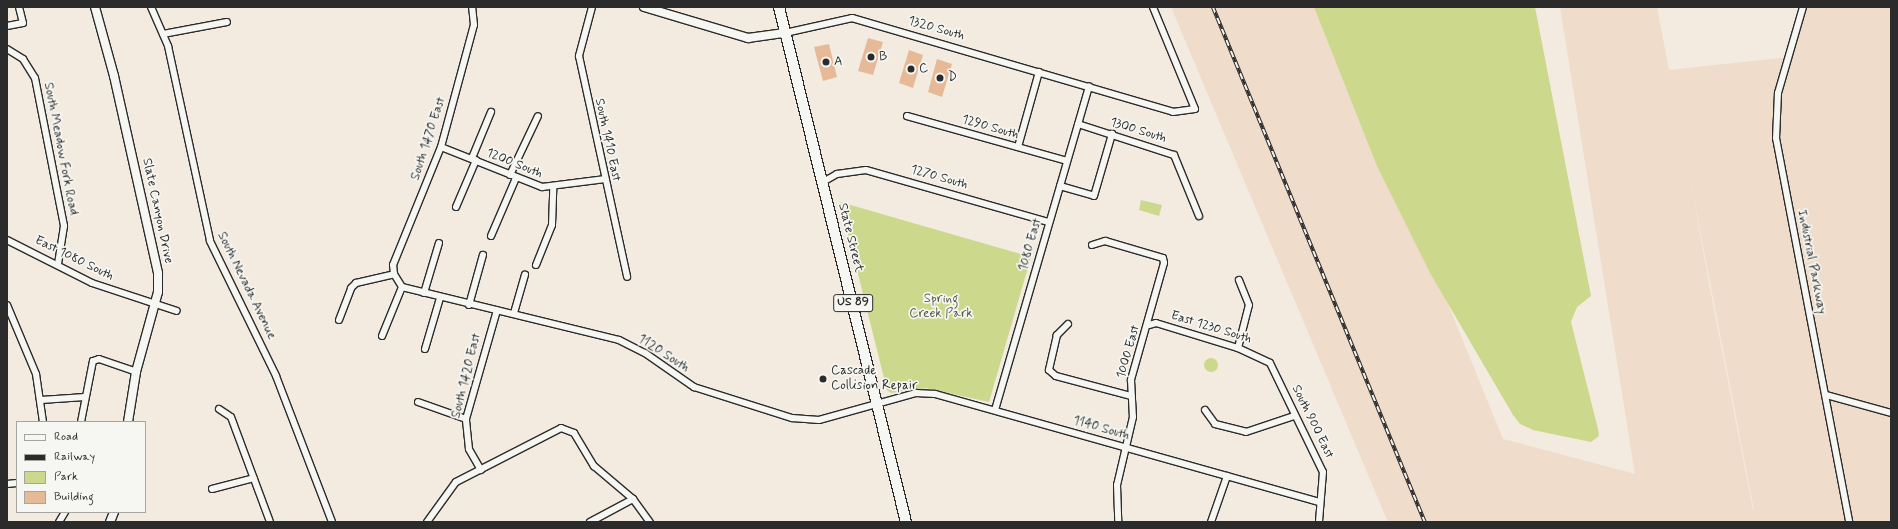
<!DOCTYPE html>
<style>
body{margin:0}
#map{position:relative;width:1898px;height:529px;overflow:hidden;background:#f3eae0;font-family:Mynerve,sans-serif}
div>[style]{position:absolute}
.built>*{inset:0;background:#efdcca}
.green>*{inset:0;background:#ccd98c}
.round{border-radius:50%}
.building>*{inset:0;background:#e7ba97}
.roads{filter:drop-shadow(1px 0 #2b2b2b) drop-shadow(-1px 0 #2b2b2b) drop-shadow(0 1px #2b2b2b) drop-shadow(0 -1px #2b2b2b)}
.minor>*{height:6px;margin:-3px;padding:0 3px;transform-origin:3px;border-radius:3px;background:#f6f6f2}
.tertiary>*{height:8px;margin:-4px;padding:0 4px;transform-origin:4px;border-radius:4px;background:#f6f6f2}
.primary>*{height:10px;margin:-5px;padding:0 5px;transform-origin:5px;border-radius:5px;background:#f6f6f2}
.rail>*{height:3.5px;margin-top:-1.75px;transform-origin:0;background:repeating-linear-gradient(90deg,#f6f6f2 0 6px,#2b2b2b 0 12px);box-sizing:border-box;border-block:1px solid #2b2b2b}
.dots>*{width:11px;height:11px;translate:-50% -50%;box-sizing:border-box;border:2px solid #f6f6f2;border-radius:50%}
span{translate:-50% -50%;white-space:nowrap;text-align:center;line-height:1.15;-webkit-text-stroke:3.5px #f6f6f2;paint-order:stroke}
.shield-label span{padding:1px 3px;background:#f6f6f2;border:1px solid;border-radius:3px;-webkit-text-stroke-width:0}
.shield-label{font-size:12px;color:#2b2b2b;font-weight:700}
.street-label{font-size:13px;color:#2b2b2b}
.poi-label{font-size:13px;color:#2b2b2b}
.left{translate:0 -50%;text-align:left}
.park-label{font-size:13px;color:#535643}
.frame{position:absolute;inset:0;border:8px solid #2b2b2b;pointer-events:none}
.legend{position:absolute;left:16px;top:421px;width:130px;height:92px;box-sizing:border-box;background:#f6f6f2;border:1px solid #a5a5a2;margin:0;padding:5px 7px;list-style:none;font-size:12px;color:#2b2b2b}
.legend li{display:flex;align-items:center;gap:8px;height:20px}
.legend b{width:20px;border:1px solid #a5a5a2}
</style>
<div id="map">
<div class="built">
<i style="clip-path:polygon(evenodd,1171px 7px,1327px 7px,1503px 439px,1635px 474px,1560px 7px,1657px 7px,1669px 70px,1789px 57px,1803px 7px,1891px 7px,1891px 522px,1388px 522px,1171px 7px,1689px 173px,1754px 510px,1753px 510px,1711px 294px,1689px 173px)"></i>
</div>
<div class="green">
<i style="clip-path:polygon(1314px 7px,1535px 7px,1591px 296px,1577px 307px,1571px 322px,1598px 429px,1599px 436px,1591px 442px,1533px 430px,1520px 424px,1513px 415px,1430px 273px,1377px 166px)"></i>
<i style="clip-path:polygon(1141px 200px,1162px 205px,1159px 216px,1139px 210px)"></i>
<i style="clip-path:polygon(840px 202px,1031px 257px,989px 402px,926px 388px,891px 393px,887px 390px)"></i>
<i class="round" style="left:1204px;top:358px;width:14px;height:14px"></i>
</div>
<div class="building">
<i style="clip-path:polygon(868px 38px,883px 42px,873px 75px,858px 71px)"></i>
<i style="clip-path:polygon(829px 44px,837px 77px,823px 81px,814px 47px)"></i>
<i style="clip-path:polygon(909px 50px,923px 55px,913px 88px,899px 83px)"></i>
<i style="clip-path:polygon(937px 59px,952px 64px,942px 97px,928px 92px)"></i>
</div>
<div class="roads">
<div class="minor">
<i style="left:151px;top:7px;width:43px;rotate:66.4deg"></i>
<i style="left:168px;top:46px;width:199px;rotate:77.8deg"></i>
<i style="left:210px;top:241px;width:150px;rotate:63.9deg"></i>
<i style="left:276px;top:376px;width:156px;rotate:69deg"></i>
<i style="left:592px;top:7px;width:51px;rotate:104.9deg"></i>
<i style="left:579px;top:56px;width:226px;rotate:77.7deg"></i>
<i style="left:1803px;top:7px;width:90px;rotate:106.2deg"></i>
<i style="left:1778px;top:93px;width:45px;rotate:92.5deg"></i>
<i style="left:1776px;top:138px;width:391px;rotate:79.2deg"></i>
<i style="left:7px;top:26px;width:16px;rotate:-11deg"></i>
<i style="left:23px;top:23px;width:16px;rotate:-104deg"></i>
<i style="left:785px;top:33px;width:69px;rotate:-12.6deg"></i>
<i style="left:852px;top:18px;width:334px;rotate:16.3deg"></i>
<i style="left:1173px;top:112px;width:22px;rotate:-8deg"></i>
<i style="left:1195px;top:109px;width:110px;rotate:-112.4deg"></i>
<i style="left:163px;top:34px;width:65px;rotate:-10.6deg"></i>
<i style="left:7px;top:49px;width:19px;rotate:32deg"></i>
<i style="left:23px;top:59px;width:22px;rotate:58deg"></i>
<i style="left:35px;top:78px;width:151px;rotate:78.9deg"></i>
<i style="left:64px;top:226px;width:39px;rotate:99deg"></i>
<i style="left:907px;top:116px;width:166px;rotate:15.7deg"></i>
<i style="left:1078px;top:124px;width:101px;rotate:17.9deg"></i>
<i style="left:1174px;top:155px;width:66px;rotate:67.7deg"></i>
<i style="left:441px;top:147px;width:109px;rotate:21.6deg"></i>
<i style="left:542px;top:187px;width:64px;rotate:-7.2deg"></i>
<i style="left:1018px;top:147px;width:78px;rotate:-74.4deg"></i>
<i style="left:472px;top:158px;width:50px;rotate:-67.6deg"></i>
<i style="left:510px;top:175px;width:65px;rotate:-64.6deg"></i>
<i style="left:823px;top:182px;width:16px;rotate:-30deg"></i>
<i style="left:837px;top:174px;width:29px;rotate:-8deg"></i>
<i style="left:866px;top:170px;width:190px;rotate:15.9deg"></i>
<i style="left:1060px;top:186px;width:35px;rotate:16deg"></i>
<i style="left:1094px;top:196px;width:65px;rotate:-73.8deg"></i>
<i style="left:456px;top:207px;width:51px;rotate:-66.9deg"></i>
<i style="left:491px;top:236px;width:63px;rotate:-66.7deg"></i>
<i style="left:7px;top:240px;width:95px;rotate:26.8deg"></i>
<i style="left:92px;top:283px;width:89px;rotate:18.2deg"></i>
<i style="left:1092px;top:245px;width:14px;rotate:-17deg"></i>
<i style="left:1105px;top:241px;width:60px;rotate:16.3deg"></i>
<i style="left:1163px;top:258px;width:5px;rotate:79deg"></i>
<i style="left:1164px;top:263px;width:122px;rotate:105.8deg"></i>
<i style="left:1131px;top:380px;width:37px;rotate:87deg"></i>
<i style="left:1133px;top:417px;width:70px;rotate:103.2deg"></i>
<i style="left:1117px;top:485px;width:37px;rotate:88deg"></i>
<i style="left:536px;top:265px;width:43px;rotate:-68.2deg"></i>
<i style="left:552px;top:225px;width:37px;rotate:-88deg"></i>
<i style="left:394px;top:274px;width:15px;rotate:58deg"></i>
<i style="left:402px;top:287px;width:223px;rotate:13.7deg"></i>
<i style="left:619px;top:340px;width:29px;rotate:27deg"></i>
<i style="left:645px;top:353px;width:60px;rotate:34.8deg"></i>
<i style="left:694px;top:387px;width:103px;rotate:17.6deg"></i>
<i style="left:792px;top:418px;width:27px;rotate:4deg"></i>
<i style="left:819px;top:420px;width:101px;rotate:-15.6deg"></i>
<i style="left:916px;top:393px;width:19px;rotate:3deg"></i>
<i style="left:935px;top:394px;width:398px;rotate:15.7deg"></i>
<i style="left:394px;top:274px;width:9px;rotate:-96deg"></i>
<i style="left:393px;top:265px;width:127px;rotate:-67.9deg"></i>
<i style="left:441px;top:147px;width:126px;rotate:-74.9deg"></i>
<i style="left:474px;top:25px;width:18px;rotate:-96deg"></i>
<i style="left:424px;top:293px;width:52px;rotate:-73.3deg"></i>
<i style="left:7px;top:305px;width:75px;rotate:67.2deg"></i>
<i style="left:36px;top:374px;width:49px;rotate:81.7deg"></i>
<i style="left:469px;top:305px;width:52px;rotate:-74.4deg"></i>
<i style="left:514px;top:313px;width:40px;rotate:-74deg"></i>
<i style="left:339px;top:320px;width:34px;rotate:-69deg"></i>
<i style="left:351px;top:288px;width:7px;rotate:-45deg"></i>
<i style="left:356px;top:283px;width:39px;rotate:-13deg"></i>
<i style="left:1068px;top:324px;width:16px;rotate:135deg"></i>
<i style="left:1057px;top:335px;width:36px;rotate:103deg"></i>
<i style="left:1049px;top:370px;width:9px;rotate:41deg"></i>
<i style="left:1056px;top:376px;width:78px;rotate:14.9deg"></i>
<i style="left:1149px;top:325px;width:7px;rotate:-16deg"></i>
<i style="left:1156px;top:323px;width:86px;rotate:17deg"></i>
<i style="left:1238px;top:348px;width:35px;rotate:25deg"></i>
<i style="left:1270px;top:363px;width:121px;rotate:64.1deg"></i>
<i style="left:1323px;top:472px;width:50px;rotate:94.6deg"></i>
<i style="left:382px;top:336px;width:53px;rotate:-67.8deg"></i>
<i style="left:1238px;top:348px;width:44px;rotate:-75.7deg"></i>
<i style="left:1249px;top:305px;width:27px;rotate:-112deg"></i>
<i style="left:425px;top:349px;width:53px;rotate:-73.6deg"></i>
<i style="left:1826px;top:395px;width:67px;rotate:15.5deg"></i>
<i style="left:41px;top:400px;width:44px;rotate:-3.9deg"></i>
<i style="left:418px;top:402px;width:51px;rotate:19.5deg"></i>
<i style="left:219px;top:409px;width:14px;rotate:34deg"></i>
<i style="left:231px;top:417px;width:112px;rotate:69.6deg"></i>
<i style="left:995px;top:410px;width:337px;rotate:-73.8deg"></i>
<i style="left:1205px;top:410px;width:17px;rotate:54deg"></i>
<i style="left:1215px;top:424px;width:32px;rotate:14deg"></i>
<i style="left:1246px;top:432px;width:51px;rotate:-18.4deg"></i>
<i style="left:81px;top:422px;width:62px;rotate:-78.9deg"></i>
<i style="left:93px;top:361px;width:6px;rotate:-18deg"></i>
<i style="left:99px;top:359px;width:39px;rotate:19deg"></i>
<i style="left:481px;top:470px;width:24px;rotate:-120deg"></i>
<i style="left:469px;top:449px;width:30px;rotate:-96deg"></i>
<i style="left:466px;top:419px;width:113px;rotate:-74.1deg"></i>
<i style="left:7px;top:484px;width:10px;rotate:-6deg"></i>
<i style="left:212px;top:489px;width:43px;rotate:-14.7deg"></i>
<i style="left:59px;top:522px;width:12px;rotate:-59deg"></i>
<i style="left:427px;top:522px;width:49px;rotate:-54.1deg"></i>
<i style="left:456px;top:482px;width:118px;rotate:-27.2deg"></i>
<i style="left:561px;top:428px;width:14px;rotate:21deg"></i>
<i style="left:574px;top:433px;width:39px;rotate:59deg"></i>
<i style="left:594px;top:466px;width:51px;rotate:40.2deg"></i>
<i style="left:633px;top:499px;width:29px;rotate:54deg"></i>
<i style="left:590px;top:522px;width:49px;rotate:-28.1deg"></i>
<i style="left:1211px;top:522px;width:49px;rotate:-70.8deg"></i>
</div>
<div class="tertiary">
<i style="left:95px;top:7px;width:72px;rotate:74.6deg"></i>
<i style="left:114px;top:76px;width:202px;rotate:77.4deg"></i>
<i style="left:158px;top:273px;width:19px;rotate:90deg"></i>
<i style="left:158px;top:292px;width:83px;rotate:105.4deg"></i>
<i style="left:136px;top:372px;width:51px;rotate:99.1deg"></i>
<i style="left:644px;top:7px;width:109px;rotate:16.6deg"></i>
<i style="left:748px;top:38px;width:37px;rotate:-8deg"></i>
<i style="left:110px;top:522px;width:11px;rotate:-68deg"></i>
</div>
<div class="primary">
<i style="left:779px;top:7px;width:530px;rotate:76.15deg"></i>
</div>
</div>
<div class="rail">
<i style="left:1213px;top:7px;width:557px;rotate:67.63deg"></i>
</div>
<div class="dots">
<i style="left:871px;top:57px;background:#2b2b2b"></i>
<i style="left:826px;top:62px;background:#2b2b2b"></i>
<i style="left:911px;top:69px;background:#2b2b2b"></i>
<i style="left:940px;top:78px;background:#2b2b2b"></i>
<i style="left:823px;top:379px;background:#2b2b2b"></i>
</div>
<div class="shield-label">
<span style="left:853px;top:303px">US 89</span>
</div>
<div class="street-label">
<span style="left:936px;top:29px;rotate:16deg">1320 South</span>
<span style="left:990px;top:128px;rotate:16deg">1290 South</span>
<span style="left:1138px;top:131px;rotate:17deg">1300 South</span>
<span style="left:429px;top:139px;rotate:-72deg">South 1470 East</span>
<span style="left:607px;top:140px;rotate:78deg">South 1410 East</span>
<span style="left:60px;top:149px;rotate:79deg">South Meadow Fork Road</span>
<span style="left:514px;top:164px;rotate:22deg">1200 South</span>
<span style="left:939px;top:178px;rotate:16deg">1270 South</span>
<span style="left:157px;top:211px;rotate:78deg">Slate Canyon Drive</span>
<span style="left:850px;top:238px;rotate:76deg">State Street</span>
<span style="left:1031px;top:245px;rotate:-74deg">1080 East</span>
<span style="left:74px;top:259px;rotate:26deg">East 1080 South</span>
<span style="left:1811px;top:262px;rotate:79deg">Industrial Parkway</span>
<span style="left:246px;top:286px;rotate:64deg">South Nevada Avenue</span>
<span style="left:1211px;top:328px;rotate:17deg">East 1230 South</span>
<span style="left:1129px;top:352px;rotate:-74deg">1000 East</span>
<span style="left:663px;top:354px;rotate:33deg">1120 South</span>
<span style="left:467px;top:376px;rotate:-76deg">South 1420 East</span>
<span style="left:1312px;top:422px;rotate:64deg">South 900 East</span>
<span style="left:1101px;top:429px;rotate:16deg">1140 South</span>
</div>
<div class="poi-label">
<span class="left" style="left:879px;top:57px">B</span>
<span class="left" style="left:834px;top:62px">A</span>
<span class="left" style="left:919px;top:69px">C</span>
<span class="left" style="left:948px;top:78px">D</span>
<span class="left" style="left:831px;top:379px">Cascade<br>Collision Repair</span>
</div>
<div class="park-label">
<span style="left:941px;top:307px">Spring<br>Creek Park</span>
</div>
<div class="frame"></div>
<ul class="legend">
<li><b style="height:5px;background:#f6f6f2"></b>Road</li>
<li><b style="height:5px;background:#2b2b2b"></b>Railway</li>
<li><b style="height:11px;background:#ccd98c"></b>Park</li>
<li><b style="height:11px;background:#e7ba97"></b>Building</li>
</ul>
</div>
